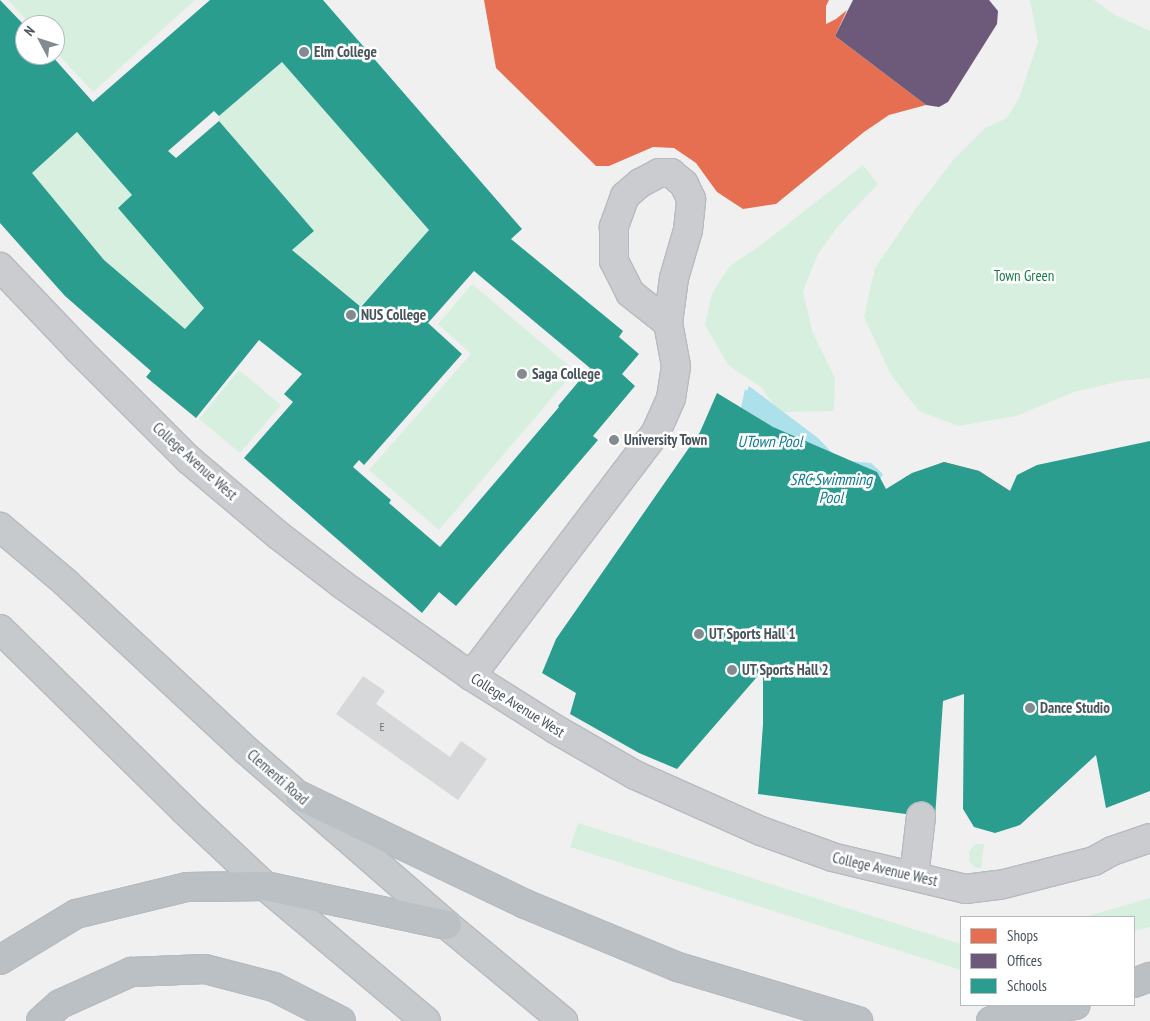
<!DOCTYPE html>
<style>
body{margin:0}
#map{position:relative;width:1150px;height:1021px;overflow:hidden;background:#f1f0f0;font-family:"PT Sans Narrow",sans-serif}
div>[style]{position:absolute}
.green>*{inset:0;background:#d6efde}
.water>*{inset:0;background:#ace1ec}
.shops>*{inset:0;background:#e76f51}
.offices>*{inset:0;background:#6d597a}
.schools>*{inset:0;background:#2a9d8f}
.building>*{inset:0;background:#d7d8d9}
.roads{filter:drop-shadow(1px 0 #b6bbc0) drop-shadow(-1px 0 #b6bbc0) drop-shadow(0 1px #b6bbc0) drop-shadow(0 -1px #b6bbc0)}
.minor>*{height:28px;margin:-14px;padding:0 14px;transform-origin:14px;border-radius:14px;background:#cacccf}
.major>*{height:28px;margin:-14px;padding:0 14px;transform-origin:14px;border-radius:14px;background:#c6cacd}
.highway>*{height:28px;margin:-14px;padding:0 14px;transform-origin:14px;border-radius:14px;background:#bbc0c5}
.dots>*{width:14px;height:14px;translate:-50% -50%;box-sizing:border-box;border:2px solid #fff;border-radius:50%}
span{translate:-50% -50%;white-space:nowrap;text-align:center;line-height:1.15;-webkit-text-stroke:5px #fff;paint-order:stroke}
.number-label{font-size:12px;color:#6d767c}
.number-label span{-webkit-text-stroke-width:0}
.poi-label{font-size:15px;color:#48545c;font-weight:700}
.left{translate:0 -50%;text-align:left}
.park-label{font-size:15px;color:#1a7d47}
.street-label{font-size:15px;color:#48545c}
.water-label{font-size:16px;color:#107b90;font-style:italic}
.legend{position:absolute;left:960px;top:916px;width:175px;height:90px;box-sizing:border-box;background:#fff;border:1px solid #b6bbbe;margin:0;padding:6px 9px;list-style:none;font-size:15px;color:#48545c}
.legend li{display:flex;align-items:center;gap:10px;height:25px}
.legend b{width:25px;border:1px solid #b6bbbe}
.north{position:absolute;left:15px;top:15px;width:50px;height:50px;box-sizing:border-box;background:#fff;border:1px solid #b6bbbe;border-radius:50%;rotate:310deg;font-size:14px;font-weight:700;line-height:20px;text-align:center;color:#48545c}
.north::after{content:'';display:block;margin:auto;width:18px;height:22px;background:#838b90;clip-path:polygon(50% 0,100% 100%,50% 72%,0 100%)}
</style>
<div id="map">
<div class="green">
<i style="clip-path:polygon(8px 0,195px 0,93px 92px,55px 51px,55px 25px,31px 25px)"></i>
<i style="clip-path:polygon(1030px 0,1094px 0,1115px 15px,1150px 31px,1150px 378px,1121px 381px,1074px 392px,1016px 416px,958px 426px,919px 411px,891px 375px,864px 317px,875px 268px,914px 211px,954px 159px,985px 128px,1007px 118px,1019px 98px,1038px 42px)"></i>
<i style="clip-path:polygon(282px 62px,429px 230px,361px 306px,292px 250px,314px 231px,219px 121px,219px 116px)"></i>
<i style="clip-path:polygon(77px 132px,132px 195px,118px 208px,204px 308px,185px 329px,104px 260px,32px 173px)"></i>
<i style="clip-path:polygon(863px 165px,878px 184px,838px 226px,818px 254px,803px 291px,812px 331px,835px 378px,834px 411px,779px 412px,761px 387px,729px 366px,705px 325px,712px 293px,730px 266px,761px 245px)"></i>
<i style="clip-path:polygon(472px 284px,575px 371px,439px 530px,369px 470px,471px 354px,438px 324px)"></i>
<i style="clip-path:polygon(239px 370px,281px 405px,240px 453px,199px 419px)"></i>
<i style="clip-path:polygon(578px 823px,961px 944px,961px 970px,570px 847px)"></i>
<i style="clip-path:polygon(975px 844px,984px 844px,981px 868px,975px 868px,969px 861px,969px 852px)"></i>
<i style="clip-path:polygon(1150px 898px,1150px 927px,1134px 931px,1134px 917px,1084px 917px)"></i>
</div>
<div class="water">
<i style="clip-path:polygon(749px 386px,818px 438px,839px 460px,871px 463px,883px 474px,878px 484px,737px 427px,745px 389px,747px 391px)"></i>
</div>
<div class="shops">
<i style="clip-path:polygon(484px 0,829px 0,826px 6px,826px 24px,836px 19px,847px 10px,835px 36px,926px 105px,889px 115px,864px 132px,776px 204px,743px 209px,717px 192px,696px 163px,674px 148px,653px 147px,609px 166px,596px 166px,496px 68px)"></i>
<i style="clip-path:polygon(944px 462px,979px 471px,1010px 491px,1004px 549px,899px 558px,905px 477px)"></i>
</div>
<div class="offices">
<i style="clip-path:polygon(853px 0,989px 0,998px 11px,997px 24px,948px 102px,939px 107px,926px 105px,835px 36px)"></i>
</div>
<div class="schools">
<i style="clip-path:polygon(evenodd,0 0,25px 26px,25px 55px,51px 55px,93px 102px,210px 0,323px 0,522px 229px,511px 239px,623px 331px,619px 337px,639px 354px,622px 374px,635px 386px,593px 436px,598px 440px,456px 606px,439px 592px,422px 613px,244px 458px,293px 402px,284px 394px,302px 374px,259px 340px,196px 418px,146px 377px,151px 371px,65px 296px,0 223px,0 0,282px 62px,429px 230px,361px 307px,292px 250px,314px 231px,219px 121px,176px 158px,168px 151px,214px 111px,219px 116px,282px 62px,0 0,77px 132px,132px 195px,118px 208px,204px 308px,185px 329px,104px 260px,32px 173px,77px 132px,0 0,474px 271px,590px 368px,558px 406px,559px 407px,440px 547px,389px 503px,391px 500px,353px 467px,359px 460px,364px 465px,462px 354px,428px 323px,474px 271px)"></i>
<i style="clip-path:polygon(717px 393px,773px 427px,877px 472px,886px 489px,912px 473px,944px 462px,979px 471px,1010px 491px,1017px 475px,1037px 465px,1150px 441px,1150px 791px,1106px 808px,1096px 755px,1020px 825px,995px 833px,974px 827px,963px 809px,964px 694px,943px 701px,935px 818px,758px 794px,763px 724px,763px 670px,677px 769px,639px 753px,570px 714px,576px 693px,542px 673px,556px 639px,700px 432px)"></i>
</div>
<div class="building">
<i style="clip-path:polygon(363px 676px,385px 691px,376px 704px,450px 757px,461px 741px,487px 759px,458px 800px,336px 714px)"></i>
</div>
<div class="roads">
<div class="minor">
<i style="left:0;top:267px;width:113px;rotate:46.4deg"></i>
<i style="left:78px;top:349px;width:156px;rotate:45deg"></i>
<i style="left:188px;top:459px;width:118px;rotate:40.2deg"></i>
<i style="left:278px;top:535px;width:82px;rotate:37.6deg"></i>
<i style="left:343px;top:585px;width:157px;rotate:35.4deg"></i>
<i style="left:471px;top:676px;width:99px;rotate:32.2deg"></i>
<i style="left:555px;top:729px;width:92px;rotate:29.9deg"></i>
<i style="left:635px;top:775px;width:138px;rotate:24deg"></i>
<i style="left:761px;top:831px;width:47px;rotate:20deg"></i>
<i style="left:805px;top:847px;width:29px;rotate:20deg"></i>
<i style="left:832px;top:857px;width:137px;rotate:13.5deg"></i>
<i style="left:965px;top:889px;width:35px;rotate:-7deg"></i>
<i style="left:1000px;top:885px;width:97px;rotate:-14.3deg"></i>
<i style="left:1094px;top:861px;width:21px;rotate:-29deg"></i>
<i style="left:1112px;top:851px;width:40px;rotate:-18.9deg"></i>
<i style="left:471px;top:676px;width:306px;rotate:-52.8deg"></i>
<i style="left:656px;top:432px;width:37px;rotate:-66deg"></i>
<i style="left:671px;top:398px;width:32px;rotate:-81deg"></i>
<i style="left:676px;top:366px;width:44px;rotate:-100.5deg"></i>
<i style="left:668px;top:323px;width:45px;rotate:-82.4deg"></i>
<i style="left:674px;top:278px;width:50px;rotate:-73.7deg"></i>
<i style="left:688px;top:230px;width:31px;rotate:-84deg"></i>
<i style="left:691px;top:199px;width:17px;rotate:-115deg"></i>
<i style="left:684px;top:184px;width:17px;rotate:-140deg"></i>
<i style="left:671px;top:173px;width:12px;rotate:180deg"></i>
<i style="left:659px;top:173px;width:21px;rotate:152deg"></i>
<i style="left:640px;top:183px;width:20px;rotate:139deg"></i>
<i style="left:625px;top:196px;width:33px;rotate:110deg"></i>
<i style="left:614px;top:227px;width:34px;rotate:90deg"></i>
<i style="left:614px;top:261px;width:36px;rotate:63deg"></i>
<i style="left:630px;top:293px;width:48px;rotate:38.3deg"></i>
<i style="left:914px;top:876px;width:60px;rotate:-83.3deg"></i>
</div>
<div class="major">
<i style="left:0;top:527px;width:85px;rotate:40.2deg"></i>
<i style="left:65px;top:582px;width:248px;rotate:42.9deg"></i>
<i style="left:247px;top:751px;width:265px;rotate:41deg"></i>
<i style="left:447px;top:925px;width:151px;rotate:39.6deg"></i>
<i style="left:0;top:629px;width:258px;rotate:44.5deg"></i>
<i style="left:184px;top:810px;width:111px;rotate:43.2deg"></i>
<i style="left:265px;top:886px;width:210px;rotate:40deg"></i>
</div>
<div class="highway">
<i style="left:300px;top:796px;width:250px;rotate:25.6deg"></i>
<i style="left:525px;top:904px;width:165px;rotate:22.4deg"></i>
<i style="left:678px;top:967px;width:188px;rotate:16.7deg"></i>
<i style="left:0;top:960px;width:89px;rotate:-31.2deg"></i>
<i style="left:76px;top:914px;width:114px;rotate:-13.7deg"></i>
<i style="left:187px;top:887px;width:78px;rotate:-0.7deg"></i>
<i style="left:265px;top:886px;width:186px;rotate:12.1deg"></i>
<i style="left:1134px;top:983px;width:17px;rotate:-21deg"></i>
<i style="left:41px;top:1021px;width:25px;rotate:-42deg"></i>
<i style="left:60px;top:1004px;width:78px;rotate:-24.3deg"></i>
<i style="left:131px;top:972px;width:74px;rotate:-2.3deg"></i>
<i style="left:205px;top:969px;width:71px;rotate:14.6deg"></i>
<i style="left:274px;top:987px;width:75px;rotate:26.9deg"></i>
<i style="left:991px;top:1021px;width:86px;rotate:-10.7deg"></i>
</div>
</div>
<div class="dots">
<i style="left:304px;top:52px;background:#838b90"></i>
<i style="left:351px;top:315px;background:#838b90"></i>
<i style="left:522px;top:374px;background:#838b90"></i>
<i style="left:614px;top:440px;background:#838b90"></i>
<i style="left:699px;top:634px;background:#838b90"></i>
<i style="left:732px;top:670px;background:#838b90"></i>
<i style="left:1030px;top:708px;background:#838b90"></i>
</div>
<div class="number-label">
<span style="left:382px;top:727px">E</span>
</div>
<div class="poi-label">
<span class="left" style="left:314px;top:52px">Elm College</span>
<span class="left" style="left:361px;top:315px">NUS College</span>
<span class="left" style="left:532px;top:374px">Saga College</span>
<span class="left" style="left:624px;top:440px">University Town</span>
<span class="left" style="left:709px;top:634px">UT Sports Hall 1</span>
<span class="left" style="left:742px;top:670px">UT Sports Hall 2</span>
<span class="left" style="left:1040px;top:708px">Dance Studio</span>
</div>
<div class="park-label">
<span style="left:1024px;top:276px">Town Green</span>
</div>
<div class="street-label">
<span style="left:195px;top:461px;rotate:42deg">College Avenue West</span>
<span style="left:518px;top:705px;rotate:32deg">College Avenue West</span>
<span style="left:278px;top:777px;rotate:41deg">Clementi Road</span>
<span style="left:885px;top:869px;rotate:13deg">College Avenue West</span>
</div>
<div class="water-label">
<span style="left:770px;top:441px">UTown Pool</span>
<span style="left:831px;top:488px">SRC Swimming<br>Pool</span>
</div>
<ul class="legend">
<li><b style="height:14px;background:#e76f51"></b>Shops</li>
<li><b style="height:14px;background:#6d597a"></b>Offices</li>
<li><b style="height:14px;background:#2a9d8f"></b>Schools</li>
</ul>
<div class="north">N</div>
</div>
